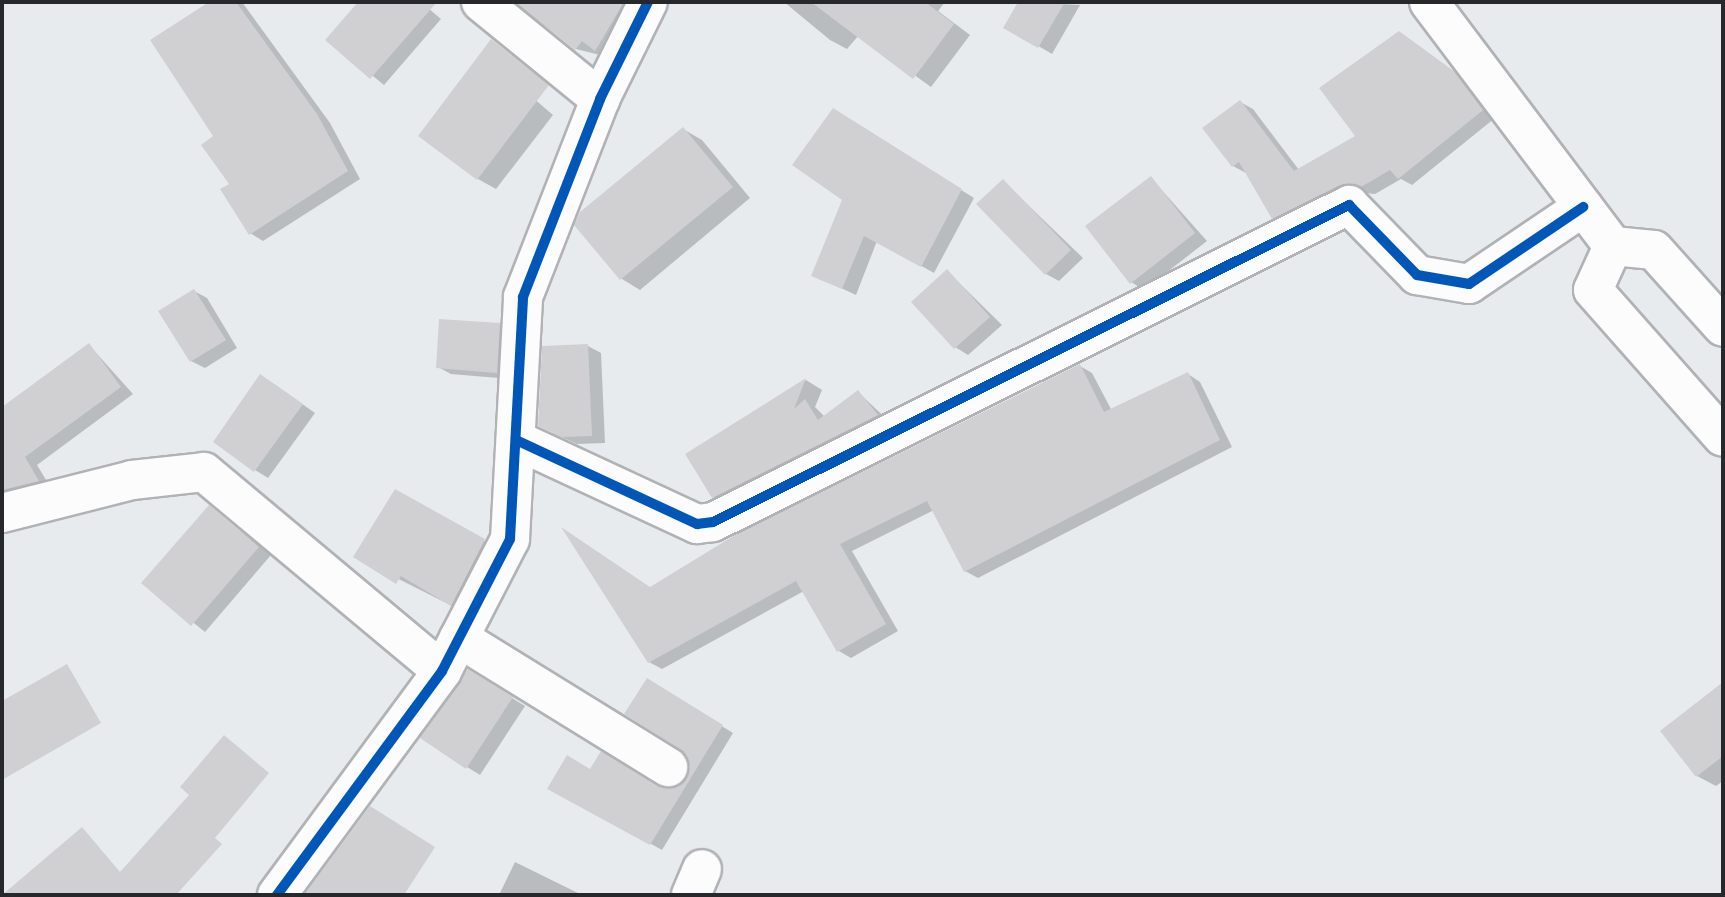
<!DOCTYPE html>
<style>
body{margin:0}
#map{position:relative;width:1725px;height:897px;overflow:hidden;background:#e8ebee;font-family:Rubik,sans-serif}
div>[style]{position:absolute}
.shadow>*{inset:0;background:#0003}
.building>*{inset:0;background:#d0d0d2}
.roads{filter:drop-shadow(2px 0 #b0b2b5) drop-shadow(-2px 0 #b0b2b5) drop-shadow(0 2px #b0b2b5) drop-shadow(0 -2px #b0b2b5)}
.minor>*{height:38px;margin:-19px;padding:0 19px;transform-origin:19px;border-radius:19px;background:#fcfcfc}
.cycleway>*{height:10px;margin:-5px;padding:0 5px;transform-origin:5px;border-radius:5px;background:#0057b8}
span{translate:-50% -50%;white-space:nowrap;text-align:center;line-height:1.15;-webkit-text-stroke:7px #f3f8ff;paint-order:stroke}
.frame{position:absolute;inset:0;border:4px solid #26282b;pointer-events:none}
</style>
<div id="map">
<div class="shadow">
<i style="clip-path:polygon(212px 2px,242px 2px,330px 123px,360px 179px,263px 241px,250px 233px,216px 136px,153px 40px)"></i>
<i style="clip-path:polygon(360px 2px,421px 2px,441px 19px,384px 85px,327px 39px)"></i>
<i style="clip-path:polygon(513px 2px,640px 2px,608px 57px,576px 49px)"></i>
<i style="clip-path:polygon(784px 2px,945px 2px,938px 11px,970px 35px,931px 87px,859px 35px,847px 49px,830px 40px)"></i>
<i style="clip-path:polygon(1020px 2px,1080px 5px,1052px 54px,1006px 27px)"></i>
<i style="clip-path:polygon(1400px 33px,1468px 82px,1495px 118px,1412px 185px,1401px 179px,1375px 194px,1354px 192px,1286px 225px,1273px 218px,1246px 173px,1233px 166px,1240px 102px,1253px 109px,1299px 170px,1358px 136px)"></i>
<i style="clip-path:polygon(498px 68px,553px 115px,496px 189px,478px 179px)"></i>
<i style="clip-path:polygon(846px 118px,974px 198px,934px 273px,877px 241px,856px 295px,813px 275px,844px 199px)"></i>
<i style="clip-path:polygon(683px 129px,702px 140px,750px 198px,640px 290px,622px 279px,576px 225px)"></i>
<i style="clip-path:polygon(1151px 178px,1207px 241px,1144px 290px,1131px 282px)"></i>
<i style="clip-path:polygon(1003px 181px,1083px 258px,1059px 281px,1046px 274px)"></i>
<i style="clip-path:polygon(947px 271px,1002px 325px,968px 355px,955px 347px)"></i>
<i style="clip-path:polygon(194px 291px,207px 298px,237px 348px,205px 368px,191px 361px)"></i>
<i style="clip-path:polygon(499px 325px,512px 332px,510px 379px,451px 374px,438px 367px)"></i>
<i style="clip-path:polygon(89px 345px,133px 394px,37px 465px,51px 488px,2px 499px,2px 420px,40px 397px)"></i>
<i style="clip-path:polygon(588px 346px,601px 353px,605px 443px,577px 444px,553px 433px)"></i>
<i style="clip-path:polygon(1080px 366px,1092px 373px,1112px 411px,1188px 374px,1200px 382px,1232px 447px,978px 578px,965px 571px,934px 510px,852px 551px,898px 631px,851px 658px,839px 651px,804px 591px,662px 669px,649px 662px,651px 588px)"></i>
<i style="clip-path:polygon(806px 380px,822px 390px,815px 407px,825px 417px,858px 392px,893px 425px,730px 507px,713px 497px,688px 455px)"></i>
<i style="clip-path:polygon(274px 384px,315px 413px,268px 478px,255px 470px)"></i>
<i style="clip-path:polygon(396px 491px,497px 548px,464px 612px,355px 557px)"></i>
<i style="clip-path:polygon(209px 507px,271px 555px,205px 632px,144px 583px)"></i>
<i style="clip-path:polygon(468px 671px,525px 706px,480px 775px,467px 767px)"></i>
<i style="clip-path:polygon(647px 680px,733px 733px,662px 850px,550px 788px,591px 771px,657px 788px,678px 788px,688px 780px,692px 767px)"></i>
<i style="clip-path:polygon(1723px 684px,1723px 781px,1716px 786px,1697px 776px,1663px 732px)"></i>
<i style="clip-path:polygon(515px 862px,582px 895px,499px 895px)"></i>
</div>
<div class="building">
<i style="clip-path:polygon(209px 2px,236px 2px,317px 114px,348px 171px,249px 235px,220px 189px,229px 184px,201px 145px,213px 136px,150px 40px)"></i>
<i style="clip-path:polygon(358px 2px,437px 2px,370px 79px,325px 40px)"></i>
<i style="clip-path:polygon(624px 2px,595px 51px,582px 41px,575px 50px,518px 4px)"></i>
<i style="clip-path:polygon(811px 2px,925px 2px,954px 24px,913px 79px)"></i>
<i style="clip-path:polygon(1018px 2px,1065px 2px,1038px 48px,1003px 28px)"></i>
<i style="clip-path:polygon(1399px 31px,1455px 72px,1483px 110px,1398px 179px,1390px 170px,1361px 187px,1340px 185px,1272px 219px,1239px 162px,1232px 167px,1202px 128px,1240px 100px,1294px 171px,1355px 136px,1319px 88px)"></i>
<i style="clip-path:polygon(491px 39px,549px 85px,477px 180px,418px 136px)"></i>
<i style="clip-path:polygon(833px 108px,962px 189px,921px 267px,864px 236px,842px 289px,811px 276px,842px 200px,792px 165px)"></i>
<i style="clip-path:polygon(683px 127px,733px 187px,620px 280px,574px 225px,580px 212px)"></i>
<i style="clip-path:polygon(1151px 176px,1195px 233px,1130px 284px,1085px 226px)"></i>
<i style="clip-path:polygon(1003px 179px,1071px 250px,1045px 275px,976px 204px)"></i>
<i style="clip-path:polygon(947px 269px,990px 317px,954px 349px,911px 302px)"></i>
<i style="clip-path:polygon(194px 289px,226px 340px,190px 362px,158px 311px)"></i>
<i style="clip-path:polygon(439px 319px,500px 323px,497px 373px,436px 368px)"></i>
<i style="clip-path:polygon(89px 343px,121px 387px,25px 457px,39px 481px,2px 490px,2px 407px)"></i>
<i style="clip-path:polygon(588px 344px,592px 436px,562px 437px,538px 426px,542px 346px)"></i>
<i style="clip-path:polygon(1080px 364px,1104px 412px,1188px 372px,1220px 440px,964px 572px,927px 501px,840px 544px,886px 624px,837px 652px,796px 581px,648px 663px,561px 527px,650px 587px,735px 535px)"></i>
<i style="clip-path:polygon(260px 374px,303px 404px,254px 472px,213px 442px)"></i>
<i style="clip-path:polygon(806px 378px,794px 409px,805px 399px,818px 420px,858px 390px,878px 415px,712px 498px,685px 454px)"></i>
<i style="clip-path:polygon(395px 489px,485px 539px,451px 606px,401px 576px,396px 584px,353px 557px)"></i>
<i style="clip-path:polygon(209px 505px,259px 547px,191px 626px,141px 583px)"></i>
<i style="clip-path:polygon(67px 664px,101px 723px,2px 780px,2px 701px)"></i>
<i style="clip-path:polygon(468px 669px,513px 697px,466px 769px,420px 738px)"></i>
<i style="clip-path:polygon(647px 678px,723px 725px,650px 845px,547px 789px,567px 755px,590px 769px,601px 751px,657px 786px,678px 787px,686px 779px,690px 767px,680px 749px,624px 714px)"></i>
<i style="clip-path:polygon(1723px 682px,1723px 756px,1696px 777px,1660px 731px)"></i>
<i style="clip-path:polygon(224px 735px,269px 773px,215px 838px,222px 844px,176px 895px,2px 895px,82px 827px,120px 872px,189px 795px,180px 787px)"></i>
<i style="clip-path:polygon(370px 806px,435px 847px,404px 895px,304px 895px)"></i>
</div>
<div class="roads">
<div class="minor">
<i style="left:481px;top:2px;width:154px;rotate:39.2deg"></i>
<i style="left:1429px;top:2px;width:306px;rotate:53deg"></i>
<i style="left:1613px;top:246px;width:41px;rotate:5.6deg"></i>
<i style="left:1654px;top:250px;width:103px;rotate:48.1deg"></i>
<i style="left:1613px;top:246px;width:48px;rotate:114.4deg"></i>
<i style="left:1593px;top:290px;width:196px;rotate:48.5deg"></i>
<i style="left:516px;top:440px;width:200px;rotate:24.9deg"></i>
<i style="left:697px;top:524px;width:16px;rotate:-7deg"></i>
<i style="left:713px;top:522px;width:711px;rotate:-26.49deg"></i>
<i style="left:1349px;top:205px;width:98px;rotate:45.8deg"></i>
<i style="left:1417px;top:275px;width:53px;rotate:9.8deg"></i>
<i style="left:1469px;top:284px;width:138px;rotate:-34deg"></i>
<i style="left:2px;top:513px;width:134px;rotate:-14.2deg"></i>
<i style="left:132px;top:480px;width:72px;rotate:-6.3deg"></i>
<i style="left:204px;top:472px;width:310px;rotate:39.9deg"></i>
<i style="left:459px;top:638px;width:246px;rotate:31.7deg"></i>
<i style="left:277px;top:895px;width:278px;rotate:-53.6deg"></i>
<i style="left:442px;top:671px;width:148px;rotate:-62.7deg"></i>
<i style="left:510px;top:539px;width:242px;rotate:-86.9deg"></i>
<i style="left:523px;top:297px;width:212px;rotate:-68.7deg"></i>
<i style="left:600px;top:99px;width:108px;rotate:-63.7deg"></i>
<i style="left:691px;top:895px;width:28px;rotate:-67deg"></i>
</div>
</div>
<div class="cycleway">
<i style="left:516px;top:440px;width:200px;rotate:24.9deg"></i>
<i style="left:697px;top:524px;width:16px;rotate:-7deg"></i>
<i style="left:713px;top:522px;width:711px;rotate:-26.49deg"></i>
<i style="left:1349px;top:205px;width:98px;rotate:45.8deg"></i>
<i style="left:1417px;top:275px;width:53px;rotate:9.8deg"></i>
<i style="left:1469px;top:284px;width:138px;rotate:-34deg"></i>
<i style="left:277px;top:895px;width:278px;rotate:-53.6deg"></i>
<i style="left:442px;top:671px;width:148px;rotate:-62.7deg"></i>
<i style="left:510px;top:539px;width:242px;rotate:-86.9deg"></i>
<i style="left:523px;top:297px;width:212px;rotate:-68.7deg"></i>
<i style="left:600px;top:99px;width:108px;rotate:-63.7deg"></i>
</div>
<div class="frame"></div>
</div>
